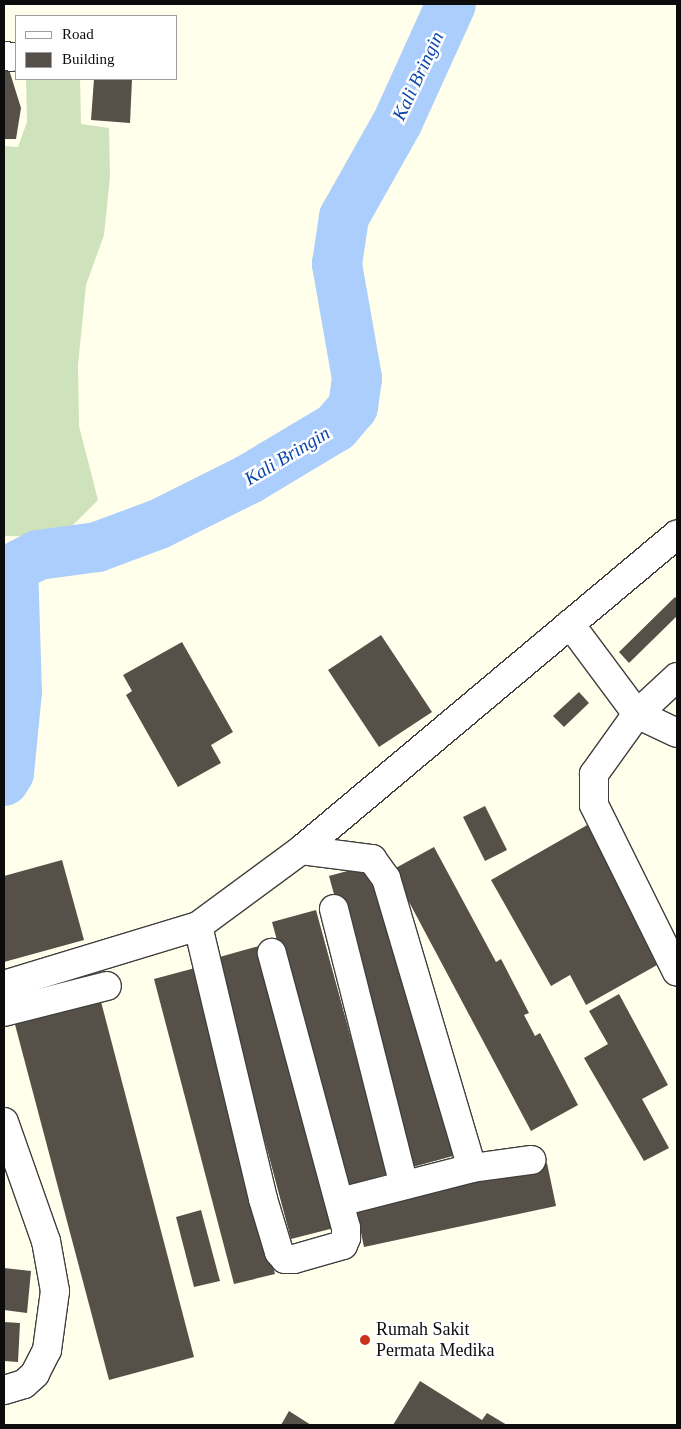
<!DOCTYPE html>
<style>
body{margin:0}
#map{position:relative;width:681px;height:1429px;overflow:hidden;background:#ffffec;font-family:Georgia,serif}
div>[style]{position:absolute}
.cemetery>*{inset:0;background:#cee3bb}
.river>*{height:50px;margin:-25px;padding:0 25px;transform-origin:25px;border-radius:25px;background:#abcefc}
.building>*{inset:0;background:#565048}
.roads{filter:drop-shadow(1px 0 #3f3f3f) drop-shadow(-1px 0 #3f3f3f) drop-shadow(0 1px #3f3f3f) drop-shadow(0 -1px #3f3f3f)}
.minor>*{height:28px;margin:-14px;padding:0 14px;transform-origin:14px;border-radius:14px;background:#fff}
.dots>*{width:14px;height:14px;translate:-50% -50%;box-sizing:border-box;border:2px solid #fff;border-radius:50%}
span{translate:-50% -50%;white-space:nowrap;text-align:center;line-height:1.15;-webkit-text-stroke:5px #fff;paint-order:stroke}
.poi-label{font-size:18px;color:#0c0c0c}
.left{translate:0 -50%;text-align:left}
.water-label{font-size:19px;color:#0a45aa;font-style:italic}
.frame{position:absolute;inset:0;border:5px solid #0c0c0c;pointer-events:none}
.legend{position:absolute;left:15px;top:15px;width:162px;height:65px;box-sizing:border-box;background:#fff;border:1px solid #9e9e9e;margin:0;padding:6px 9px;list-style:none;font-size:15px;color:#0c0c0c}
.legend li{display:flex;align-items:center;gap:10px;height:25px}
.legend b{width:25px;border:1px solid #9e9e9e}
</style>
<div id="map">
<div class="cemetery">
<i style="clip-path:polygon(26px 79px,80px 79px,81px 124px,109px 128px,110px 177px,104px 235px,86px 285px,78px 365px,79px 426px,98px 500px,61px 537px,4px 536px,4px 146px,18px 147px,27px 122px)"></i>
</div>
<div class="river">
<i style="left:4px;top:781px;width:9px;rotate:-58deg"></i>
<i style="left:9px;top:773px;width:81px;rotate:-84.4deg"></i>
<i style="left:17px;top:692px;width:124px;rotate:-91.8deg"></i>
<i style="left:13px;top:568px;width:28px;rotate:-27deg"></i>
<i style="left:38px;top:555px;width:60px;rotate:-7.7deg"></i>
<i style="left:97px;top:547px;width:66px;rotate:-20.4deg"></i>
<i style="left:159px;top:524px;width:101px;rotate:-26.6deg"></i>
<i style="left:249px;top:479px;width:101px;rotate:-30.9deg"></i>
<i style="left:336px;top:427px;width:26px;rotate:-50deg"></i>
<i style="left:353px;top:407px;width:29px;rotate:-82deg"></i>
<i style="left:357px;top:378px;width:116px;rotate:-100deg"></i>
<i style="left:337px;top:264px;width:48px;rotate:-81.5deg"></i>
<i style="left:344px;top:217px;width:110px;rotate:-60.6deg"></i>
<i style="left:398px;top:121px;width:128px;rotate:-65.6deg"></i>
</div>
<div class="building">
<i style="clip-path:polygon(4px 60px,6px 60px,21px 108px,16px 139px,4px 139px)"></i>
<i style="clip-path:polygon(94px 79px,132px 79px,130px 123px,91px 120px)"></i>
<i style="clip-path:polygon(675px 597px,677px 599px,677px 616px,629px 663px,619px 652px)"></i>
<i style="clip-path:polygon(381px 635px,432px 712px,379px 747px,328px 670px)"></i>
<i style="clip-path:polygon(182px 642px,233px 732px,211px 745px,221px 763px,178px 787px,126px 695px,132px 691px,123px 675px)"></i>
<i style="clip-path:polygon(579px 692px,589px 703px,564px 727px,553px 716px)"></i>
<i style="clip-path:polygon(485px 806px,507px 850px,485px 861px,463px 817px)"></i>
<i style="clip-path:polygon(589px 824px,666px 960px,586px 1005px,570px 975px,551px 986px,491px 880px)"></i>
<i style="clip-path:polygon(434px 847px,496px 962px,501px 959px,529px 1013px,524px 1015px,535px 1036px,540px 1033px,578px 1105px,531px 1131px,392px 870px)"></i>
<i style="clip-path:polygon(62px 860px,84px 940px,4px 962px,4px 876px)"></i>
<i style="clip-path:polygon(373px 864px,453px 1156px,409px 1168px,329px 876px)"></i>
<i style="clip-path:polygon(316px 910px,388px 1174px,344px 1186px,272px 922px)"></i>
<i style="clip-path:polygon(259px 946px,334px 1228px,291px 1239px,216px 958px)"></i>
<i style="clip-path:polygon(195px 968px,275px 1274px,234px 1284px,154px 979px)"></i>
<i style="clip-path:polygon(99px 994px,194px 1357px,109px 1380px,13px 1017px)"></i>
<i style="clip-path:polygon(619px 994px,668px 1085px,642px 1099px,669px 1148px,644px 1161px,584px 1058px,608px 1044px,589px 1011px)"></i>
<i style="clip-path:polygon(547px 1163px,556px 1206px,364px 1247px,355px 1204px)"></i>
<i style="clip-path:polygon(201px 1210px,220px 1281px,194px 1287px,176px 1217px)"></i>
<i style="clip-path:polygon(4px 1268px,31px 1271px,27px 1313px,4px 1310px)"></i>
<i style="clip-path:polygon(4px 1322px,20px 1323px,18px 1362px,4px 1361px)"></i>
<i style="clip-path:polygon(420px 1381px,482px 1420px,487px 1413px,507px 1425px,393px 1425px)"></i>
<i style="clip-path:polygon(289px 1411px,311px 1425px,281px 1425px)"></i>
</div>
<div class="roads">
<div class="minor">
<i style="left:4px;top:56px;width:9px;rotate:6deg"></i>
<i style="left:570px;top:624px;width:112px;rotate:53.3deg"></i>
<i style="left:637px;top:714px;width:44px;rotate:25.4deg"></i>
<i style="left:677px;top:677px;width:54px;rotate:137.2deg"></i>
<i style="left:637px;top:714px;width:74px;rotate:125.6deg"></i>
<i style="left:594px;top:774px;width:31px;rotate:90deg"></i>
<i style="left:594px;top:805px;width:186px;rotate:63.6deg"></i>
<i style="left:301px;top:850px;width:72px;rotate:7.2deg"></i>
<i style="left:372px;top:859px;width:24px;rotate:54deg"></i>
<i style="left:386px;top:878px;width:302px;rotate:73.5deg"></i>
<i style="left:334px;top:909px;width:285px;rotate:75.8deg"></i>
<i style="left:198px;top:926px;width:281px;rotate:76.6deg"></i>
<i style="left:263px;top:1199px;width:55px;rotate:73.2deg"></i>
<i style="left:279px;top:1252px;width:9px;rotate:49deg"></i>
<i style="left:285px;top:1259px;width:9px"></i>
<i style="left:294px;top:1259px;width:51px;rotate:-15.9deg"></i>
<i style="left:343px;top:1245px;width:8px;rotate:-67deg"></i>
<i style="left:346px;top:1238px;width:10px;rotate:-90deg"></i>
<i style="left:346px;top:1228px;width:285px;rotate:-105.1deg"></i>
<i style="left:4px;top:985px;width:203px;rotate:-16.9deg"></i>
<i style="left:198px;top:926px;width:128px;rotate:-36.4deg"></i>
<i style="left:301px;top:850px;width:491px;rotate:-40deg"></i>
<i style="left:4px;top:1012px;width:106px;rotate:-14.2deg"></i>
<i style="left:4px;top:1122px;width:126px;rotate:70.6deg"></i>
<i style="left:46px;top:1241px;width:51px;rotate:79.8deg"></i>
<i style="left:55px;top:1291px;width:60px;rotate:97.7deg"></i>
<i style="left:47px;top:1350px;width:27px;rotate:117deg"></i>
<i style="left:35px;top:1374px;width:15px;rotate:138deg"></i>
<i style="left:24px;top:1384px;width:21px;rotate:163deg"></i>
<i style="left:340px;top:1202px;width:136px;rotate:-14.4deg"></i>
<i style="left:472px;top:1168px;width:60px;rotate:-7.7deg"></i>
</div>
</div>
<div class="dots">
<i style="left:365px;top:1340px;background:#ca3217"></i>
</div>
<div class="poi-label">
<span class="left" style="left:376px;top:1340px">Rumah Sakit<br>Permata Medika</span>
</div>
<div class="water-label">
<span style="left:418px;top:76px;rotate:-65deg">Kali Bringin</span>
<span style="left:287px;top:456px;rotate:-31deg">Kali Bringin</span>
</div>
<div class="frame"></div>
<ul class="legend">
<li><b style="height:6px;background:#fff"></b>Road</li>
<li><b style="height:14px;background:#565048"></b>Building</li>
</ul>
</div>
